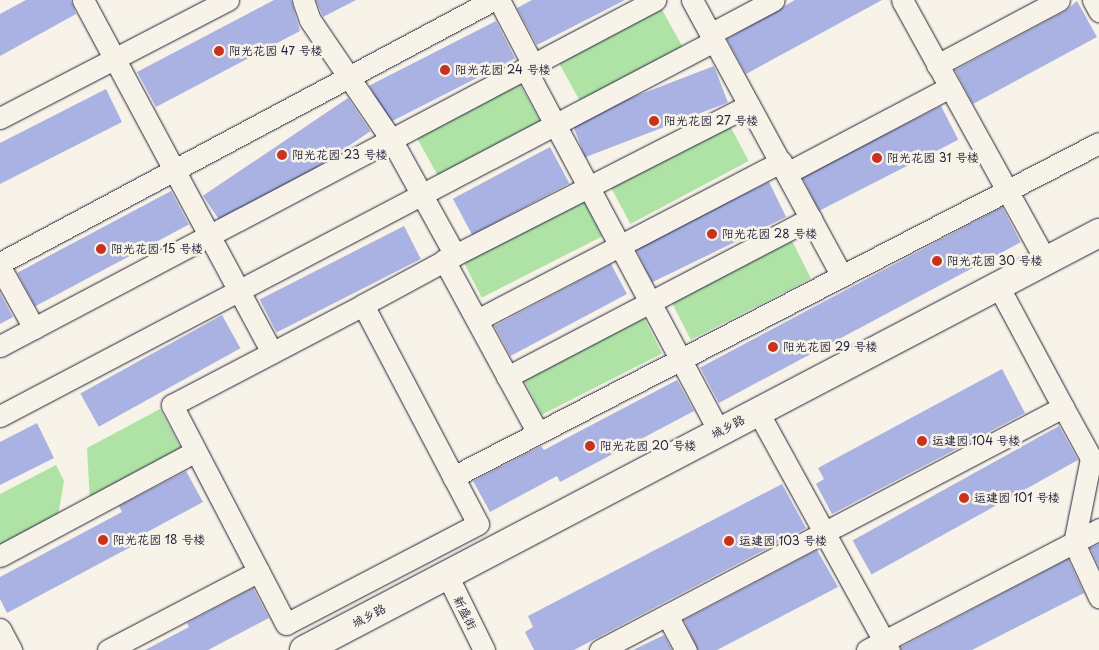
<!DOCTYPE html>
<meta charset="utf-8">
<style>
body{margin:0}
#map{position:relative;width:1099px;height:650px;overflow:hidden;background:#f7f3e8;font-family:"Playpen Sans","LXGW WenKai TC",sans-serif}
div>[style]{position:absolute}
.green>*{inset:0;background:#aee3a5;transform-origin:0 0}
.building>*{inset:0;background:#a9b2e2;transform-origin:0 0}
.roads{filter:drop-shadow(0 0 1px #22223b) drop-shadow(0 0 1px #22223b)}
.minor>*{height:21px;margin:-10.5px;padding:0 10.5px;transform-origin:10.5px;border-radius:10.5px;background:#f7f3e8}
.secondary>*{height:28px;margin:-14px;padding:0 14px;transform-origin:14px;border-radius:14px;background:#f7f3e8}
.dots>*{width:14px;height:14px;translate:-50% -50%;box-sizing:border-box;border:2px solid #f7f3e8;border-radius:50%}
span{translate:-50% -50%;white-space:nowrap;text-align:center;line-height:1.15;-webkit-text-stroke:5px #f7f3e8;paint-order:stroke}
.poi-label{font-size:12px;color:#22223b}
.left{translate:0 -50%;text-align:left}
.street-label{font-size:12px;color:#22223b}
</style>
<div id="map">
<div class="green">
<div style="left:660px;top:6px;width:48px;height:116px;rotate:61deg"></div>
<div style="left:518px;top:81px;width:48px;height:116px;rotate:61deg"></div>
<div style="left:729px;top:124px;width:42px;height:134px;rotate:62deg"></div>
<div style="left:583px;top:199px;width:42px;height:135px;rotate:63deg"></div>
<div style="left:792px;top:241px;width:42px;height:135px;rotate:63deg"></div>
<div style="left:643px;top:316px;width:42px;height:135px;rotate:63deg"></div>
<div style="clip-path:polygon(160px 409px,183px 452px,90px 502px,87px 448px)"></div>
<div style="clip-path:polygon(56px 465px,64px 481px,58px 516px,0 546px,0 494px)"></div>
</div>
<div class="building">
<div style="clip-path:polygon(26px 0,71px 0,76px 14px,0 56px,0 14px)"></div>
<div style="clip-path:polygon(274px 0,291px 0,300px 31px,156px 107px,137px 72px)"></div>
<div style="clip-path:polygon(316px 0,356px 0,323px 17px)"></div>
<div style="clip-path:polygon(532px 0,625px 0,537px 45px,517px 8px)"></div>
<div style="clip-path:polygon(795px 0,882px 0,746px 74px,727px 39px)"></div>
<div style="clip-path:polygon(1077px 1px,1097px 37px,973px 104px,955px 70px,1065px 11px)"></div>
<div style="left:496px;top:21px;width:42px;height:142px;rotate:63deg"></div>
<div style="left:714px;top:66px;width:39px;height:153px;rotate:69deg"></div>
<div style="clip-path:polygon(106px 89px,122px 122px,0 184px,0 143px)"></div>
<div style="left:348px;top:98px;width:40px;height:175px;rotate:56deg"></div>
<div style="left:941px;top:106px;width:38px;height:156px;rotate:63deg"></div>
<div style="left:550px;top:147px;width:41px;height:110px;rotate:62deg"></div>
<div style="left:769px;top:182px;width:39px;height:149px;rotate:64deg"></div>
<div style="left:171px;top:191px;width:38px;height:174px;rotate:62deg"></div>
<div style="left:1002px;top:207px;width:40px;height:342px;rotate:62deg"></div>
<div style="left:404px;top:226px;width:37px;height:162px;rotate:63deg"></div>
<div style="left:611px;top:264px;width:34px;height:132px;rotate:62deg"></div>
<div style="clip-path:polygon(0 293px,13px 317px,0 324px)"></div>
<div style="left:222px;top:315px;width:38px;height:162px;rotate:61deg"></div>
<div style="clip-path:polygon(1002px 369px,1025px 413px,832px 514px,816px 484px,824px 479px,818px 468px)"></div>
<div style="clip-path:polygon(677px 380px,694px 411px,560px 482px,557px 476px,490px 512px,473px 481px,541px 446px,544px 450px)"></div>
<div style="clip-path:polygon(37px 423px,54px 458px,0 485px,0 442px)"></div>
<div style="left:1059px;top:426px;width:39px;height:236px;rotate:61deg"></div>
<div style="clip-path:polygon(186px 471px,203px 502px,136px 538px,138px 543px,7px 613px,0 599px,0 577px,122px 512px,119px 506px)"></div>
<div style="clip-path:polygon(782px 484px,806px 528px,574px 650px,534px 650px,525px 632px,533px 627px,528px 616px)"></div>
<div style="clip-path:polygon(1099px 544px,1099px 567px,1090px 548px)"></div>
<div style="clip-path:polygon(817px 550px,838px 587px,717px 650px,698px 650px,684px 620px)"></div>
<div style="clip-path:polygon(1068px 559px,1084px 593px,972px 650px,901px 650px,901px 647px)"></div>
<div style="clip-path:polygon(253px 588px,269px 618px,208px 650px,145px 650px,189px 627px,187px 623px)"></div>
<div style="clip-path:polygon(664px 635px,672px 650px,633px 650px)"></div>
</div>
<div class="roads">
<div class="minor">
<div style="left:83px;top:0;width:400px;rotate:61.8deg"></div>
<div style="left:303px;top:0;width:21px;rotate:71deg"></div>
<div style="left:310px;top:20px;width:144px;rotate:55.8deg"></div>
<div style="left:391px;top:139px;width:132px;rotate:61.1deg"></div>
<div style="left:455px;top:255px;width:105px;rotate:151.5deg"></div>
<div style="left:499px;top:0;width:73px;rotate:62.4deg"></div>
<div style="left:692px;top:0;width:314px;rotate:61.5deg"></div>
<div style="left:902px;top:0;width:298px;rotate:61.1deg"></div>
<div style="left:1093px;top:0;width:13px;rotate:61deg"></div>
<div style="left:710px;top:34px;width:72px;rotate:-28deg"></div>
<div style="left:937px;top:65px;width:138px;rotate:-28deg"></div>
<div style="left:525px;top:68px;width:412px;rotate:61.9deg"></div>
<div style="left:0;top:118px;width:257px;rotate:-27.4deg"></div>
<div style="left:787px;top:173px;width:184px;rotate:-27.8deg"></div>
<div style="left:455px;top:255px;width:330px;rotate:-27deg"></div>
<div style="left:444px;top:260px;width:197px;rotate:61.5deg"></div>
<div style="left:0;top:263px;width:559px;rotate:-28.08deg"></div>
<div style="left:0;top:267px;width:70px;rotate:60.9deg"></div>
<div style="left:363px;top:305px;width:247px;rotate:62.3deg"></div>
<div style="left:478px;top:524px;width:216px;rotate:152.5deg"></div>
<div style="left:286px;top:624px;width:247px;rotate:-117.5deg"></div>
<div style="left:172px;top:405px;width:216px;rotate:-27.6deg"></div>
<div style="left:477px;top:320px;width:343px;rotate:-27.5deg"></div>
<div style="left:0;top:346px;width:741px;rotate:-27.84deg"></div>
<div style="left:507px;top:377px;width:343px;rotate:-27.6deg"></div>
<div style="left:1063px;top:407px;width:58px;rotate:61.2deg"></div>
<div style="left:1091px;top:458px;width:87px;rotate:101.3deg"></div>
<div style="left:1074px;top:543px;width:60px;rotate:65.2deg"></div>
<div style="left:758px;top:412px;width:272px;rotate:61.2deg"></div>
<div style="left:0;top:416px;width:806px;rotate:-27.71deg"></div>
<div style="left:453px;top:477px;width:727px;rotate:-27.34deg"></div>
<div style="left:0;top:556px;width:222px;rotate:-28.2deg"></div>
<div style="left:447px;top:575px;width:84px;rotate:63.7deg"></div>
<div style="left:667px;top:615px;width:40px;rotate:62deg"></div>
<div style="left:0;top:629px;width:24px;rotate:62deg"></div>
<div style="left:108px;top:650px;width:170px;rotate:-27.6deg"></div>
<div style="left:600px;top:650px;width:523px;rotate:-27.69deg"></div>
<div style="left:1063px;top:407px;width:137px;rotate:-118.2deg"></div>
<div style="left:867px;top:650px;width:262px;rotate:-27.5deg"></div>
</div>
<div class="secondary">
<div style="left:304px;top:650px;width:898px;rotate:-27.68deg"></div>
</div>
</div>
<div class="dots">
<div style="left:219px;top:51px;background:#c8321e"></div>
<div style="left:445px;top:70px;background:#c8321e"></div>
<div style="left:654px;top:121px;background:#c8321e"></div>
<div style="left:282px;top:155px;background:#c8321e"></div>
<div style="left:877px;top:158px;background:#c8321e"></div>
<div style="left:712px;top:234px;background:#c8321e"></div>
<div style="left:101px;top:249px;background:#c8321e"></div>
<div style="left:937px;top:261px;background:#c8321e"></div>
<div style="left:773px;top:347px;background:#c8321e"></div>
<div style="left:922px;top:441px;background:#c8321e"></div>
<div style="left:590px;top:446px;background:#c8321e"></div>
<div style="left:964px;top:498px;background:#c8321e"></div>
<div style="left:103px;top:540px;background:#c8321e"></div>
<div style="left:729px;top:541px;background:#c8321e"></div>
</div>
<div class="poi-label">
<span class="left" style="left:229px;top:51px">阳光花园 47 号楼</span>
<span class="left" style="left:455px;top:70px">阳光花园 24 号楼</span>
<span class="left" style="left:664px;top:121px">阳光花园 27 号楼</span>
<span class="left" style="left:292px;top:155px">阳光花园 23 号楼</span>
<span class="left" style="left:887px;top:158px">阳光花园 31 号楼</span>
<span class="left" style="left:722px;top:234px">阳光花园 28 号楼</span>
<span class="left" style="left:111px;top:249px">阳光花园 15 号楼</span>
<span class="left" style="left:947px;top:261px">阳光花园 30 号楼</span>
<span class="left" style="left:783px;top:347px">阳光花园 29 号楼</span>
<span class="left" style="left:932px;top:441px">运建园 104 号楼</span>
<span class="left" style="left:600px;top:446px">阳光花园 20 号楼</span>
<span class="left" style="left:974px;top:498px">运建园 101 号楼</span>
<span class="left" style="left:113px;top:540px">阳光花园 18 号楼</span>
<span class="left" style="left:739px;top:541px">运建园 103 号楼</span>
</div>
<div class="street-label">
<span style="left:728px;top:427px;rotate:-28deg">城乡路</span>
<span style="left:465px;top:613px;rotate:63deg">新盛街</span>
<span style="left:369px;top:616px;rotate:-28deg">城乡路</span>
</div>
</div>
